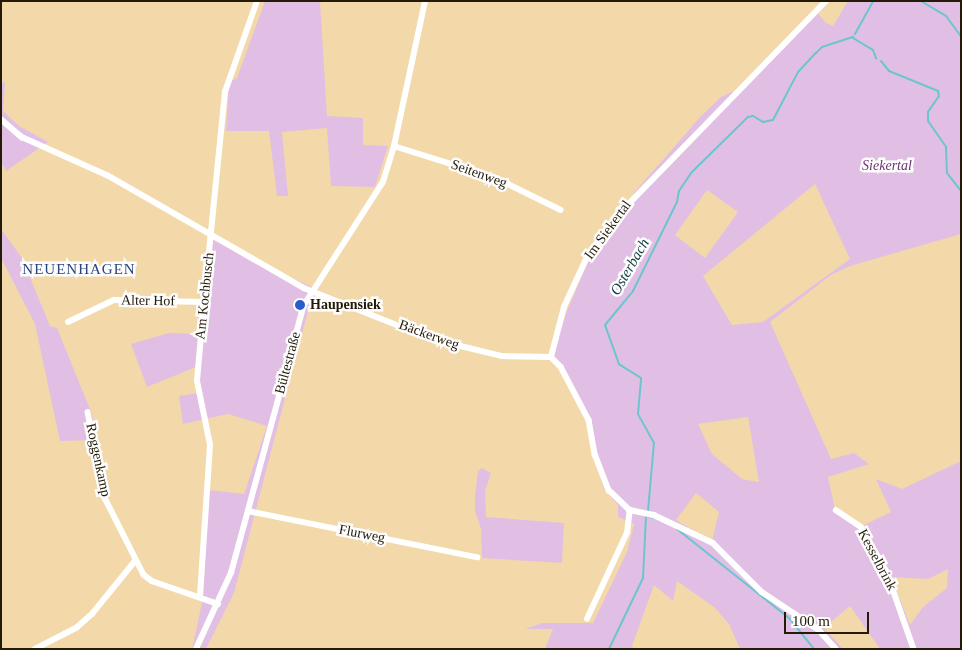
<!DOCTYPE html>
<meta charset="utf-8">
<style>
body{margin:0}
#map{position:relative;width:962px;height:650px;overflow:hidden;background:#f3d9a9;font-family:Georgia,serif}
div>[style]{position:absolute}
.green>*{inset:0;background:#e1bfe4}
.stream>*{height:2px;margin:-1px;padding:0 1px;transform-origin:1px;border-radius:1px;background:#6cc5cd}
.minor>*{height:5.5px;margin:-2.75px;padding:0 2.75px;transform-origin:2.75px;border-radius:2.75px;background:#fff}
.dots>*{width:14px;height:14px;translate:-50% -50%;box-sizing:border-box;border:2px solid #fdfdfd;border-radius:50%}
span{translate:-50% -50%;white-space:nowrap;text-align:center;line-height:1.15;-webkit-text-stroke:5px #fdfdfd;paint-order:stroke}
.park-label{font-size:14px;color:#6a3471;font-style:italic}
.street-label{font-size:14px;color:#241a08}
.poi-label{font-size:14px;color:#241a08;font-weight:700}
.left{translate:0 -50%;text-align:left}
.water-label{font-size:15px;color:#164044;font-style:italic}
.neighbourhood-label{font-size:15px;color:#2a457d;letter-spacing:1px}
.frame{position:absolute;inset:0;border:2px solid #241a08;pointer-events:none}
.scale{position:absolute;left:784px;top:612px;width:85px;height:22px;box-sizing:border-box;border:2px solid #241a08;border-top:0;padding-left:6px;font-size:15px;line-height:18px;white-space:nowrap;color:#241a08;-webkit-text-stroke:4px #fdfdfd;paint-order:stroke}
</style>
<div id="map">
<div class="green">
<div style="clip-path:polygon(265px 1px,320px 1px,327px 116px,363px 118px,363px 145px,388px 146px,375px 187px,331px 186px,327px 128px,282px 132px,288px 196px,277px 196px,269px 131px,226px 131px,229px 82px,237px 78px)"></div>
<div style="clip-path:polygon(evenodd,848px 1px,961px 1px,961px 234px,850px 266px,831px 275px,770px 322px,831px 459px,854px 453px,869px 464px,828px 477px,835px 509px,862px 526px,891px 512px,876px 479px,902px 489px,961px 461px,961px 649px,880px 649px,850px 606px,824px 628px,843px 649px,740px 649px,729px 624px,714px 607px,677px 581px,673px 601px,654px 585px,632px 646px,635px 649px,545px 649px,553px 629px,525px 629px,542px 623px,593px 623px,627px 552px,634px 524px,618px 517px,618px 505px,604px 489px,594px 457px,588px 419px,556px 363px,550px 361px,567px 311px,587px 264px,603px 236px,639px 195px,633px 194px,702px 115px,721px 97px,736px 90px,816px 11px,825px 22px,833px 26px,848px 1px,815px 184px,850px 259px,763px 322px,732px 325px,703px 276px,815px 184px,848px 1px,707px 190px,738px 212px,705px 258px,675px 235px,707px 190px,848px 1px,748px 417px,759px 482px,758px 482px,742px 479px,712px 454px,698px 424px,748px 417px,848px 1px,696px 493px,719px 512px,712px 541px,676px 520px,696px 493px,848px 1px,948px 569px,947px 588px,923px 607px,910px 625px,891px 577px,928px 579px,948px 569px)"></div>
<div style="clip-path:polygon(1px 82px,5px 83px,3px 111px,19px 126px,48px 142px,6px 171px,1px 162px)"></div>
<div style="clip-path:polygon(1px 229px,22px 258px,50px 326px,57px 328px,92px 414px,97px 440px,60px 441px,35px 324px,1px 258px)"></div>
<div style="clip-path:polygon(211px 239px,318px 290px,308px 311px,234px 593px,206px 649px,192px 649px,203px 598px,209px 490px,244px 494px,267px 426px,228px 414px,183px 424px,179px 396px,198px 393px,196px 367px,147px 387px,131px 344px,169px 333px,201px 334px)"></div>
<div style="clip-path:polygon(482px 468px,491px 473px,485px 491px,486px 517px,564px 523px,562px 563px,482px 558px,481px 529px,475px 511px,475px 496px,478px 471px)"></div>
</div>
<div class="stream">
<div style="left:921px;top:1px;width:29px;rotate:31deg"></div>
<div style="left:946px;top:16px;width:26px;rotate:54deg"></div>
<div style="left:855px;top:34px;width:38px;rotate:-61deg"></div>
<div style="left:853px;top:38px;width:23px;rotate:31deg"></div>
<div style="left:873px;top:50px;width:9px;rotate:69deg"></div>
<div style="left:881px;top:61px;width:13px;rotate:51deg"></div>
<div style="left:889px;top:71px;width:53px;rotate:22.2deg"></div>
<div style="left:938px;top:91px;width:5px;rotate:79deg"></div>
<div style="left:939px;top:96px;width:19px;rotate:125deg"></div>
<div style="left:928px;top:112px;width:9px;rotate:90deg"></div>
<div style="left:928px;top:121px;width:32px;rotate:55deg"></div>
<div style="left:946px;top:147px;width:26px;rotate:88deg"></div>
<div style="left:947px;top:173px;width:23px;rotate:52deg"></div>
<div style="left:648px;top:511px;width:68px;rotate:-85deg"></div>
<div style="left:654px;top:443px;width:33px;rotate:-119deg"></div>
<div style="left:638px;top:414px;width:36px;rotate:-85deg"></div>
<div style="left:641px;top:378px;width:26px;rotate:-148deg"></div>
<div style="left:619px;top:364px;width:41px;rotate:-109.7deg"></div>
<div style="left:605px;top:325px;width:44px;rotate:-50.5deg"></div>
<div style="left:633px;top:291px;width:99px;rotate:-63.7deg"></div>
<div style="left:677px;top:202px;width:11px;rotate:-80deg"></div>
<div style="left:679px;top:191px;width:23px;rotate:-56deg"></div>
<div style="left:692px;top:172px;width:78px;rotate:-44.5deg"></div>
<div style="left:748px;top:117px;width:5px;rotate:-11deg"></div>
<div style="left:753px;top:116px;width:12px;rotate:31deg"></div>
<div style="left:763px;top:122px;width:10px;rotate:-11deg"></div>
<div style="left:773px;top:120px;width:54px;rotate:-62.5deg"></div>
<div style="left:798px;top:72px;width:26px;rotate:-47deg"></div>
<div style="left:816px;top:53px;width:8px;rotate:-45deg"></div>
<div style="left:822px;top:47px;width:33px;rotate:-18deg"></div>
<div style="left:647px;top:516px;width:8px;rotate:14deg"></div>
<div style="left:677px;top:529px;width:143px;rotate:38.5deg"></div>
<div style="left:789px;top:618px;width:40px;rotate:51deg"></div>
<div style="left:609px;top:649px;width:79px;rotate:-64.4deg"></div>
<div style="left:643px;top:578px;width:61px;rotate:-87.2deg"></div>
</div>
<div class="minor">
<div style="left:1px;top:119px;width:28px;rotate:41deg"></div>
<div style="left:22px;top:137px;width:93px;rotate:24.1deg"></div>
<div style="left:107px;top:175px;width:227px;rotate:29.8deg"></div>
<div style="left:304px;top:288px;width:138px;rotate:21.7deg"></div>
<div style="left:432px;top:339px;width:72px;rotate:13.7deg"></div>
<div style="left:502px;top:356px;width:49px;rotate:1.2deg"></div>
<div style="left:394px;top:146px;width:107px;rotate:17.4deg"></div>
<div style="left:496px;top:178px;width:72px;rotate:26.2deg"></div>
<div style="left:68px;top:322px;width:51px;rotate:-25.6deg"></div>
<div style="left:114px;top:300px;width:90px;rotate:1.3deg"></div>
<div style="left:551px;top:357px;width:52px;rotate:-75.4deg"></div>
<div style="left:564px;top:307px;width:57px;rotate:-65.2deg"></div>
<div style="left:588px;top:255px;width:49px;rotate:-53.4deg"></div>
<div style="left:617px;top:216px;width:300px;rotate:-45.8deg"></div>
<div style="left:551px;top:357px;width:14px;rotate:45deg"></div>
<div style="left:561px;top:367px;width:60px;rotate:62.2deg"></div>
<div style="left:589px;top:420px;width:35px;rotate:80deg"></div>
<div style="left:595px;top:454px;width:39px;rotate:69deg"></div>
<div style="left:609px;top:490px;width:29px;rotate:44deg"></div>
<div style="left:630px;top:510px;width:25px;rotate:12deg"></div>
<div style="left:654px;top:515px;width:65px;rotate:25.4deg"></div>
<div style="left:713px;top:543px;width:69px;rotate:45deg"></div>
<div style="left:762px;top:592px;width:69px;rotate:33.7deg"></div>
<div style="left:819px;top:630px;width:25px;rotate:48deg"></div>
<div style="left:88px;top:412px;width:88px;rotate:78.8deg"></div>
<div style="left:105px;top:498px;width:86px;rotate:63.1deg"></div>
<div style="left:144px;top:575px;width:10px;rotate:37deg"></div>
<div style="left:152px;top:581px;width:70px;rotate:19.2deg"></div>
<div style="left:836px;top:510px;width:30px;rotate:34deg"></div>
<div style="left:861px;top:527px;width:52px;rotate:60deg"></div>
<div style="left:887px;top:572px;width:82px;rotate:70.7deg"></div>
<div style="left:248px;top:511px;width:234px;rotate:11.4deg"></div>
<div style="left:200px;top:596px;width:151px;rotate:-86.2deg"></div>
<div style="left:210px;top:445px;width:65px;rotate:-101.5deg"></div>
<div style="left:197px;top:381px;width:79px;rotate:-84.9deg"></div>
<div style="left:204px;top:302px;width:211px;rotate:-84.3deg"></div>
<div style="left:225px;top:92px;width:96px;rotate:-70.6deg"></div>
<div style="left:587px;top:619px;width:95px;rotate:-65.1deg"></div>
<div style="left:627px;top:533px;width:23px;rotate:-83deg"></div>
<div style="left:35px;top:649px;width:46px;rotate:-27.1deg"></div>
<div style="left:76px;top:628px;width:21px;rotate:-41deg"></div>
<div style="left:92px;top:614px;width:68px;rotate:-50.9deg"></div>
<div style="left:196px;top:649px;width:84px;rotate:-65.3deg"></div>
<div style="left:231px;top:573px;width:278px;rotate:-74.8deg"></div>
<div style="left:304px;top:305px;width:146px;rotate:-57.3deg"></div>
<div style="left:383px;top:182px;width:38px;rotate:-73deg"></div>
<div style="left:394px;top:146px;width:148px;rotate:-77.9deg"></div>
</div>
<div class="dots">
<div style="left:300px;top:305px;background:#2a5dcb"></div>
</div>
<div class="park-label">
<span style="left:887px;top:166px">Siekertal</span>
</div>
<div class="street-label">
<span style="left:479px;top:174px;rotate:20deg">Seitenweg</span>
<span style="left:608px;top:230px;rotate:-54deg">Im Siekertal</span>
<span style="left:205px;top:296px;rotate:-84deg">Am Kochbusch</span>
<span style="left:148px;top:301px;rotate:1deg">Alter Hof</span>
<span style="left:429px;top:335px;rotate:20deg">Bäckerweg</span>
<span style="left:288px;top:363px;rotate:-75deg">Bültestraße</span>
<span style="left:98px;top:460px;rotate:78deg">Roggenkamp</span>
<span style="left:362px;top:534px;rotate:11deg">Flurweg</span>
<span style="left:877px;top:560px;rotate:62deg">Kesselbrink</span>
</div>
<div class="poi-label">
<span class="left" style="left:310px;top:305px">Haupensiek</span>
</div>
<div class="water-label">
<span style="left:630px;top:267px;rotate:-60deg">Osterbach</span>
</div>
<div class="neighbourhood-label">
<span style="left:79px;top:270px">NEUENHAGEN</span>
</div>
<div class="frame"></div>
<div class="scale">100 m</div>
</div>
